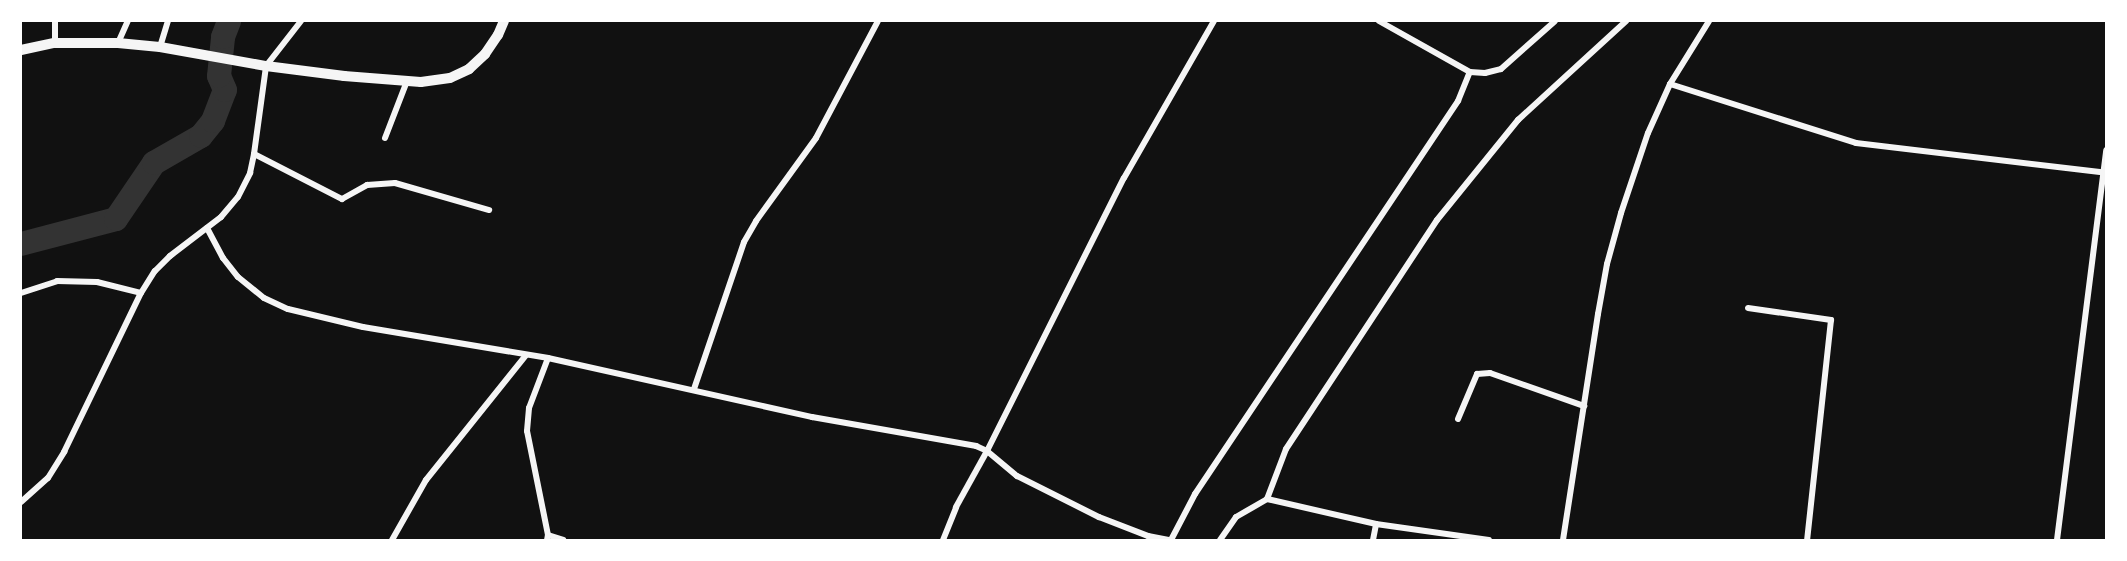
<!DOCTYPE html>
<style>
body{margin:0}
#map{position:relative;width:2127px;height:561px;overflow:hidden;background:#111;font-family:"Fira Sans Condensed",sans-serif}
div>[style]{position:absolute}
.river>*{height:24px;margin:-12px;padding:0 12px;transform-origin:12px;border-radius:12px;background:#333}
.minor>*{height:6px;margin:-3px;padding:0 3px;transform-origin:3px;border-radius:3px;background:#f5f5f5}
.secondary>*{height:10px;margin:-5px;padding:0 5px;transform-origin:5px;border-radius:5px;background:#f5f5f5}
span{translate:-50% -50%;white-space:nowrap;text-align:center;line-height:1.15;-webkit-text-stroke:6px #fff;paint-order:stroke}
.frame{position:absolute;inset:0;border:22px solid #fff;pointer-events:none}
</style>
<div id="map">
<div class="river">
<div style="left:21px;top:244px;width:98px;rotate:-14.7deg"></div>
<div style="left:116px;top:219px;width:68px;rotate:-55.8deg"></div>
<div style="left:154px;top:163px;width:54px;rotate:-29.9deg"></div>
<div style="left:201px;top:136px;width:19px;rotate:-51deg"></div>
<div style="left:213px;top:121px;width:33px;rotate:-69deg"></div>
<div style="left:225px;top:90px;width:15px;rotate:-113deg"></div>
<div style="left:219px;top:76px;width:39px;rotate:-84deg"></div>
<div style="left:223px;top:37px;width:17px;rotate:-69deg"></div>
</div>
<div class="minor">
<div style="left:1379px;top:21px;width:104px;rotate:29.3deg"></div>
<div style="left:55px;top:43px;width:22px;rotate:-90deg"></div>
<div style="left:118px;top:43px;width:24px;rotate:-66deg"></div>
<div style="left:160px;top:47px;width:27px;rotate:-73deg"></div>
<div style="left:1670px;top:84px;width:195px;rotate:17.6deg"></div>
<div style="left:1856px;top:143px;width:252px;rotate:6.8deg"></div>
<div style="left:385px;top:138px;width:61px;rotate:-68.9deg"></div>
<div style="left:254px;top:154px;width:99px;rotate:27.1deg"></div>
<div style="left:342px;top:199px;width:29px;rotate:-29deg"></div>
<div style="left:367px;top:185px;width:28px;rotate:-4deg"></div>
<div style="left:395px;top:183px;width:98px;rotate:16deg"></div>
<div style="left:207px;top:228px;width:34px;rotate:62deg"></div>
<div style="left:223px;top:258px;width:24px;rotate:52deg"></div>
<div style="left:238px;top:277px;width:33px;rotate:39deg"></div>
<div style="left:264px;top:298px;width:26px;rotate:25deg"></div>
<div style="left:288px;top:309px;width:77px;rotate:13.5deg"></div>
<div style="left:363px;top:327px;width:188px;rotate:9.5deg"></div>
<div style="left:548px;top:358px;width:271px;rotate:12.6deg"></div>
<div style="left:812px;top:417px;width:167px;rotate:10deg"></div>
<div style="left:976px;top:446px;width:12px;rotate:24deg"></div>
<div style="left:987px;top:451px;width:39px;rotate:40deg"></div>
<div style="left:1017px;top:476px;width:92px;rotate:26.6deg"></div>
<div style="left:1099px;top:517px;width:53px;rotate:21.2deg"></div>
<div style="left:1148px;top:536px;width:21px;rotate:11deg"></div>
<div style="left:21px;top:293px;width:38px;rotate:-18deg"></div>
<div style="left:57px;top:281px;width:40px;rotate:1.4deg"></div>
<div style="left:97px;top:282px;width:45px;rotate:14deg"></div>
<div style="left:1748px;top:308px;width:84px;rotate:8.2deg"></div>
<div style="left:1831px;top:320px;width:221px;rotate:96.2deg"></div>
<div style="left:694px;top:389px;width:155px;rotate:-71.2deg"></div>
<div style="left:744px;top:242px;width:24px;rotate:-60deg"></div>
<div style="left:756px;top:221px;width:102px;rotate:-54.1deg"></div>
<div style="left:816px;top:138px;width:132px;rotate:-62.1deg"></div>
<div style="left:1458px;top:419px;width:49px;rotate:-67.1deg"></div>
<div style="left:1477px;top:374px;width:13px;rotate:-4deg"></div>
<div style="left:1490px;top:373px;width:100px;rotate:19.3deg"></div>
<div style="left:1267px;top:499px;width:112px;rotate:12.9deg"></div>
<div style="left:1376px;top:524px;width:114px;rotate:8.1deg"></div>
<div style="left:21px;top:502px;width:36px;rotate:-42deg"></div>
<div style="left:48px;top:478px;width:31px;rotate:-58deg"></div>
<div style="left:64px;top:452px;width:177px;rotate:-64.2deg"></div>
<div style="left:141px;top:293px;width:26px;rotate:-58deg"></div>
<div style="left:155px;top:271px;width:21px;rotate:-45deg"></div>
<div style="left:170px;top:256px;width:64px;rotate:-37.4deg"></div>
<div style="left:221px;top:217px;width:26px;rotate:-50deg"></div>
<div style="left:238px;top:197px;width:27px;rotate:-63deg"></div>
<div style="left:250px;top:173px;width:19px;rotate:-78deg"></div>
<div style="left:254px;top:154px;width:89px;rotate:-82.2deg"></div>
<div style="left:266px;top:66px;width:57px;rotate:-52.1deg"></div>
<div style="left:548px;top:535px;width:16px;rotate:18deg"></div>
<div style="left:392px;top:540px;width:69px;rotate:-60.5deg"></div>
<div style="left:426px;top:480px;width:160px;rotate:-51.3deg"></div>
<div style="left:547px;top:540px;width:5px;rotate:-79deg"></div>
<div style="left:548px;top:535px;width:106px;rotate:-101.4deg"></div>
<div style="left:527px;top:431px;width:23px;rotate:-85deg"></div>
<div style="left:529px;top:408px;width:53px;rotate:-69.2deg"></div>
<div style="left:943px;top:540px;width:35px;rotate:-68deg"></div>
<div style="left:956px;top:507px;width:64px;rotate:-61deg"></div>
<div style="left:987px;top:451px;width:305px;rotate:-63.4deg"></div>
<div style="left:1124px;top:178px;width:181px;rotate:-60.2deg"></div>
<div style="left:1171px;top:540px;width:52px;rotate:-62.4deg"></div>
<div style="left:1195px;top:494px;width:473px;rotate:-56.2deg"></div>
<div style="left:1458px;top:101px;width:31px;rotate:-68deg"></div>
<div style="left:1470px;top:72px;width:15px;rotate:4deg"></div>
<div style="left:1485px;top:73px;width:16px;rotate:-14deg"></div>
<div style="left:1501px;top:69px;width:72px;rotate:-41.6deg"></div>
<div style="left:1220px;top:540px;width:28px;rotate:-55deg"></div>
<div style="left:1236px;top:517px;width:36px;rotate:-30deg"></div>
<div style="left:1267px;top:499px;width:53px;rotate:-69.2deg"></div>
<div style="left:1286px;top:449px;width:274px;rotate:-56.6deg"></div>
<div style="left:1437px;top:220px;width:129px;rotate:-51deg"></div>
<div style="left:1518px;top:120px;width:147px;rotate:-42.5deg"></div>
<div style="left:1373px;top:540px;width:16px;rotate:-79deg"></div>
<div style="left:1563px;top:540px;width:229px;rotate:-81.2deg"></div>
<div style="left:1598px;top:314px;width:51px;rotate:-79.8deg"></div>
<div style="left:1607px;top:264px;width:53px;rotate:-74.6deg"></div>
<div style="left:1621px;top:213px;width:84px;rotate:-71.4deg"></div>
<div style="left:1648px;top:133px;width:54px;rotate:-65.8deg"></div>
<div style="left:1670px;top:84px;width:74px;rotate:-58.2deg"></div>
<div style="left:2057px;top:540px;width:393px;rotate:-82.8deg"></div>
</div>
<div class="secondary">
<div style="left:21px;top:50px;width:35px;rotate:-12deg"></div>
<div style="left:55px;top:43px;width:63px"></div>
<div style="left:118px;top:43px;width:42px;rotate:5.4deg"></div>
<div style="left:160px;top:47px;width:108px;rotate:10.2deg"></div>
<div style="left:266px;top:66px;width:79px;rotate:7.3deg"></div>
<div style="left:344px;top:76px;width:77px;rotate:4.5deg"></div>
<div style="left:421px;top:82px;width:29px;rotate:-8deg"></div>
<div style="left:450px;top:78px;width:21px;rotate:-25deg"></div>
<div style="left:469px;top:69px;width:22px;rotate:-43deg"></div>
<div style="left:485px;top:54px;width:23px;rotate:-56deg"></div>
<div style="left:498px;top:35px;width:15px;rotate:-67deg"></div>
</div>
<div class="frame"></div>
</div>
